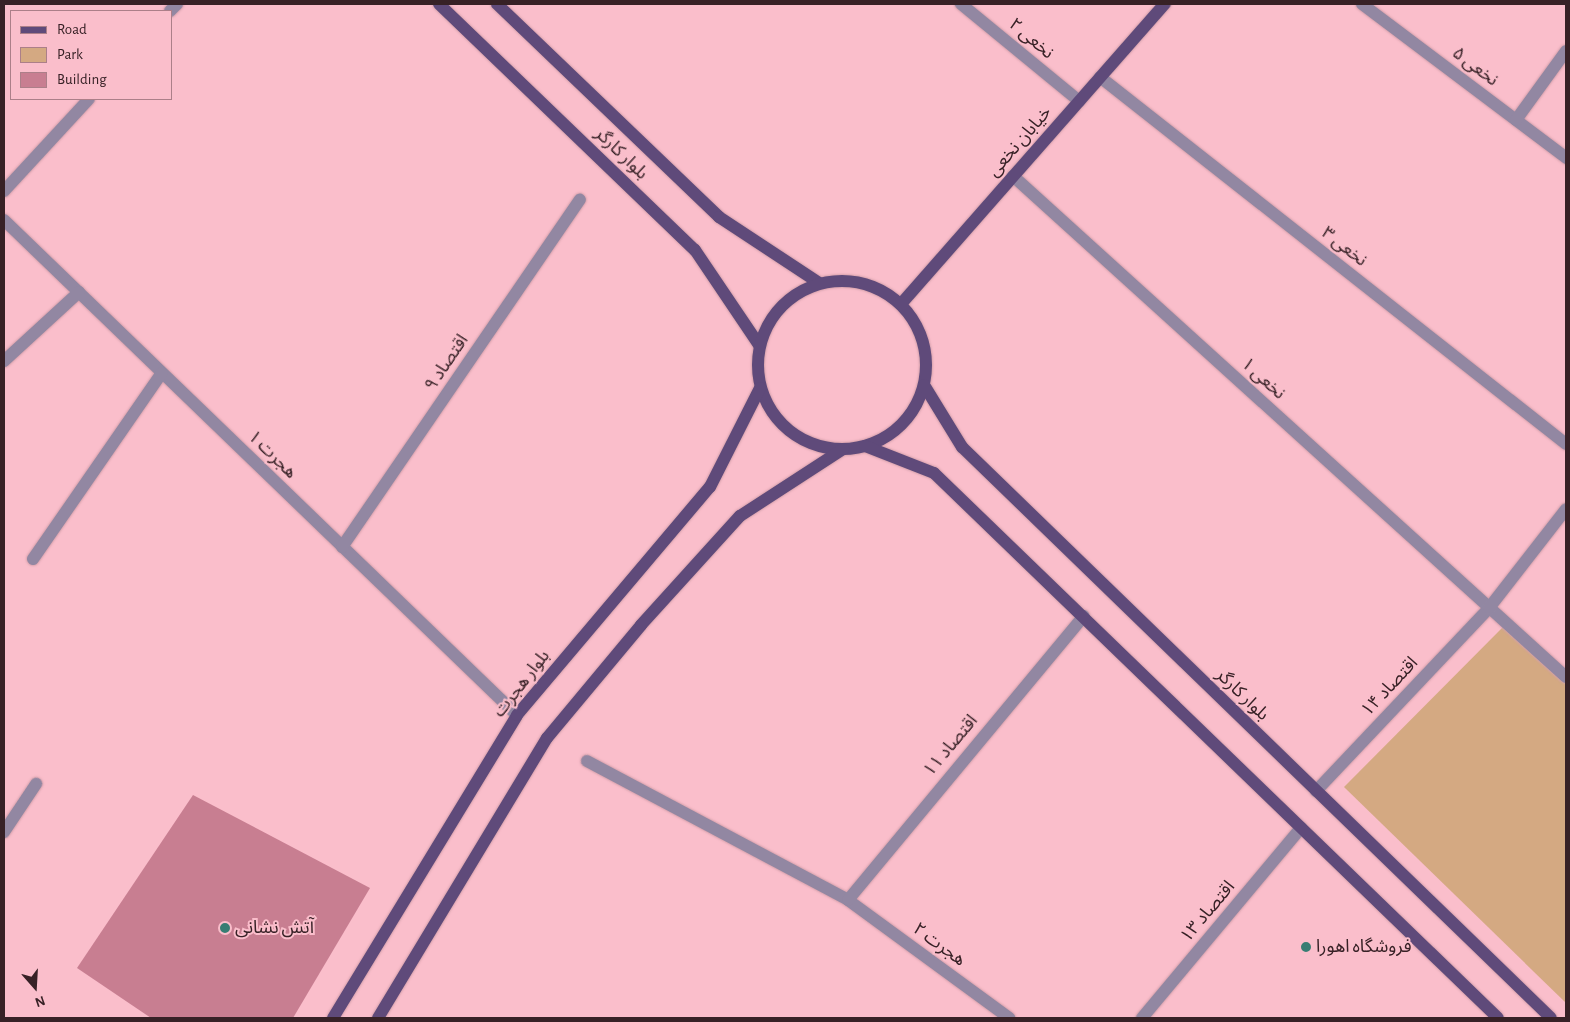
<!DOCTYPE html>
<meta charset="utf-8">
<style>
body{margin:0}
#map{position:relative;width:1570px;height:1022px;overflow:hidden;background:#fabecb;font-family:"Alegreya Sans","Noto Sans Arabic",sans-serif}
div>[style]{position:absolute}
.green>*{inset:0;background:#d4a982}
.building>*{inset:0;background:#c87e91}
.roads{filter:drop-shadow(0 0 1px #d39faa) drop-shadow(0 0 1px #d39faa)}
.minor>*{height:12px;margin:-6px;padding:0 6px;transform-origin:6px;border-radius:6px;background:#9287a2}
.major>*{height:12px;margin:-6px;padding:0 6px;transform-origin:6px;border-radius:6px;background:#5f4a7a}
.major>.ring{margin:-6px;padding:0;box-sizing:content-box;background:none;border:12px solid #5f4a7a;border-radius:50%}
.dots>*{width:14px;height:14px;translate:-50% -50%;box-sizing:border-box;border:2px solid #fabecb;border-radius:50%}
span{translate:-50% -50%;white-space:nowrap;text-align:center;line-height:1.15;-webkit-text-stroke:4px #fabecb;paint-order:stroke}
.street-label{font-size:18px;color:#372126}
.poi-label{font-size:18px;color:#372126}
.left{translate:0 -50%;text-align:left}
.frame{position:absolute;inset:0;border:5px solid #372126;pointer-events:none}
.legend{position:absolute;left:10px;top:10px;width:162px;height:90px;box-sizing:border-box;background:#fabecb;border:1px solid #ac7f89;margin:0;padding:6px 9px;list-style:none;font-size:15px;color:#372126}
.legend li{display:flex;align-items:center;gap:10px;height:25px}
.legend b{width:25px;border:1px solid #ac7f89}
.north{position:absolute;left:10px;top:962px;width:50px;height:50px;-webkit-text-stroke:4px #fabecb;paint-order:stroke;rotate:161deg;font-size:14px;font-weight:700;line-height:20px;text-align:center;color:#372126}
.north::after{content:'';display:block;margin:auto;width:18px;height:22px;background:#372126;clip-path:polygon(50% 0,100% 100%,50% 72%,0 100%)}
</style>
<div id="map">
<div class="green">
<div style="clip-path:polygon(1503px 627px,1566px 682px,1566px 1003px,1344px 787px)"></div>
</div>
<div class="building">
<div style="clip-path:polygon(193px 795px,370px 888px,293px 1018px,151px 1018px,77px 968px)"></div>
</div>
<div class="roads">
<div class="minor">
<div style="left:961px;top:4px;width:153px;rotate:39.4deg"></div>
<div style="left:1362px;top:4px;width:256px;rotate:37deg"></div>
<div style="left:170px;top:11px;width:10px;rotate:-45deg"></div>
<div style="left:1100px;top:77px;width:593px;rotate:38.22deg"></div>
<div style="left:1516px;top:120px;width:85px;rotate:-54.1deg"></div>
<div style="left:1013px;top:176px;width:746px;rotate:42.18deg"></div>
<div style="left:4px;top:191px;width:125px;rotate:-47.3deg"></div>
<div style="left:4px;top:220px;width:713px;rotate:43.98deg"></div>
<div style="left:4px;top:361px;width:102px;rotate:-42.6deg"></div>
<div style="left:342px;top:547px;width:421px;rotate:-55.6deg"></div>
<div style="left:33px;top:559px;width:226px;rotate:-55.3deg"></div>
<div style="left:587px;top:761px;width:296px;rotate:28deg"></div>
<div style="left:848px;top:900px;width:200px;rotate:36.2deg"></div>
<div style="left:1316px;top:791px;width:252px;rotate:-46.6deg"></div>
<div style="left:1489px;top:608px;width:125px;rotate:-52.1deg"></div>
<div style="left:4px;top:832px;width:58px;rotate:-56.3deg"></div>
<div style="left:848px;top:900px;width:369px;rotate:-50.3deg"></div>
<div style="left:1142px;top:1018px;width:248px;rotate:-50.1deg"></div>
</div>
<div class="major">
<div style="left:439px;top:4px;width:355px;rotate:43.9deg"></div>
<div style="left:695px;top:250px;width:115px;rotate:56deg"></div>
<div style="left:497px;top:4px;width:308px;rotate:43.8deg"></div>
<div style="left:719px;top:217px;width:120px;rotate:33.4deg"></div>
<div class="ring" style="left:758px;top:281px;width:156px;height:156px"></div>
<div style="left:901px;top:304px;width:400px;rotate:-48.7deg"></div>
<div style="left:924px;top:385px;width:73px;rotate:58.5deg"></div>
<div style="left:962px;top:447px;width:820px;rotate:44.11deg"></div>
<div style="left:865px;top:446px;width:74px;rotate:21.4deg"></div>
<div style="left:934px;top:473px;width:784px;rotate:44.02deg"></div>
<div style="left:333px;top:1018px;width:354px;rotate:-58.7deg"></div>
<div style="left:517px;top:715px;width:299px;rotate:-49.8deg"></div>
<div style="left:710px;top:487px;width:111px;rotate:-63.2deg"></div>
<div style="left:378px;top:1018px;width:327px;rotate:-58.9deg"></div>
<div style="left:547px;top:738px;width:147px;rotate:-50.2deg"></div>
<div style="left:641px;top:625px;width:147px;rotate:-47.8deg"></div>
<div style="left:740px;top:516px;width:123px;rotate:-33deg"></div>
</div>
</div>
<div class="dots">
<div style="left:225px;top:928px;background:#377d73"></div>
<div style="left:1306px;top:947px;background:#377d73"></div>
</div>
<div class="street-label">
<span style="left:1031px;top:39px;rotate:40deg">۲ نخعی</span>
<span style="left:1475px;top:67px;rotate:37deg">نخعی ۵</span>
<span style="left:1020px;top:142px;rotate:-49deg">خیابان نخعی</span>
<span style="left:621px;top:154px;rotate:44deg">بلوار کارگر</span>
<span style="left:1344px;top:247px;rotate:38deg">نخعی ۳</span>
<span style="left:447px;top:363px;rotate:-56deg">اقتصاد ۹</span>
<span style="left:1263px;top:379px;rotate:42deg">نخعی ۱</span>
<span style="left:272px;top:455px;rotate:44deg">هجرت ۱</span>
<span style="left:522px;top:684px;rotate:-52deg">بلوار هجرت</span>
<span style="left:1390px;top:687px;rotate:-47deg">اقتصاد ۱۴</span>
<span style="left:1242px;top:695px;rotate:44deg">بلوار کارگر</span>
<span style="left:951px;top:746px;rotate:-50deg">اقتصاد ۱۱</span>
<span style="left:1208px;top:912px;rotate:-50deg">اقتصاد ۱۳</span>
<span style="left:939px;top:945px;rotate:36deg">هجرت ۲</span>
</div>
<div class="poi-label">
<span class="left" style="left:235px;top:928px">آتش نشانی</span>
<span class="left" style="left:1316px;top:947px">فروشگاه اهورا</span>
</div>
<div class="frame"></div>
<ul class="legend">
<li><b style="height:6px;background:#5f4a7a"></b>Road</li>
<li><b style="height:14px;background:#d4a982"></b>Park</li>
<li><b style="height:14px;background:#c87e91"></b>Building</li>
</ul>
<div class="north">N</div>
</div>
